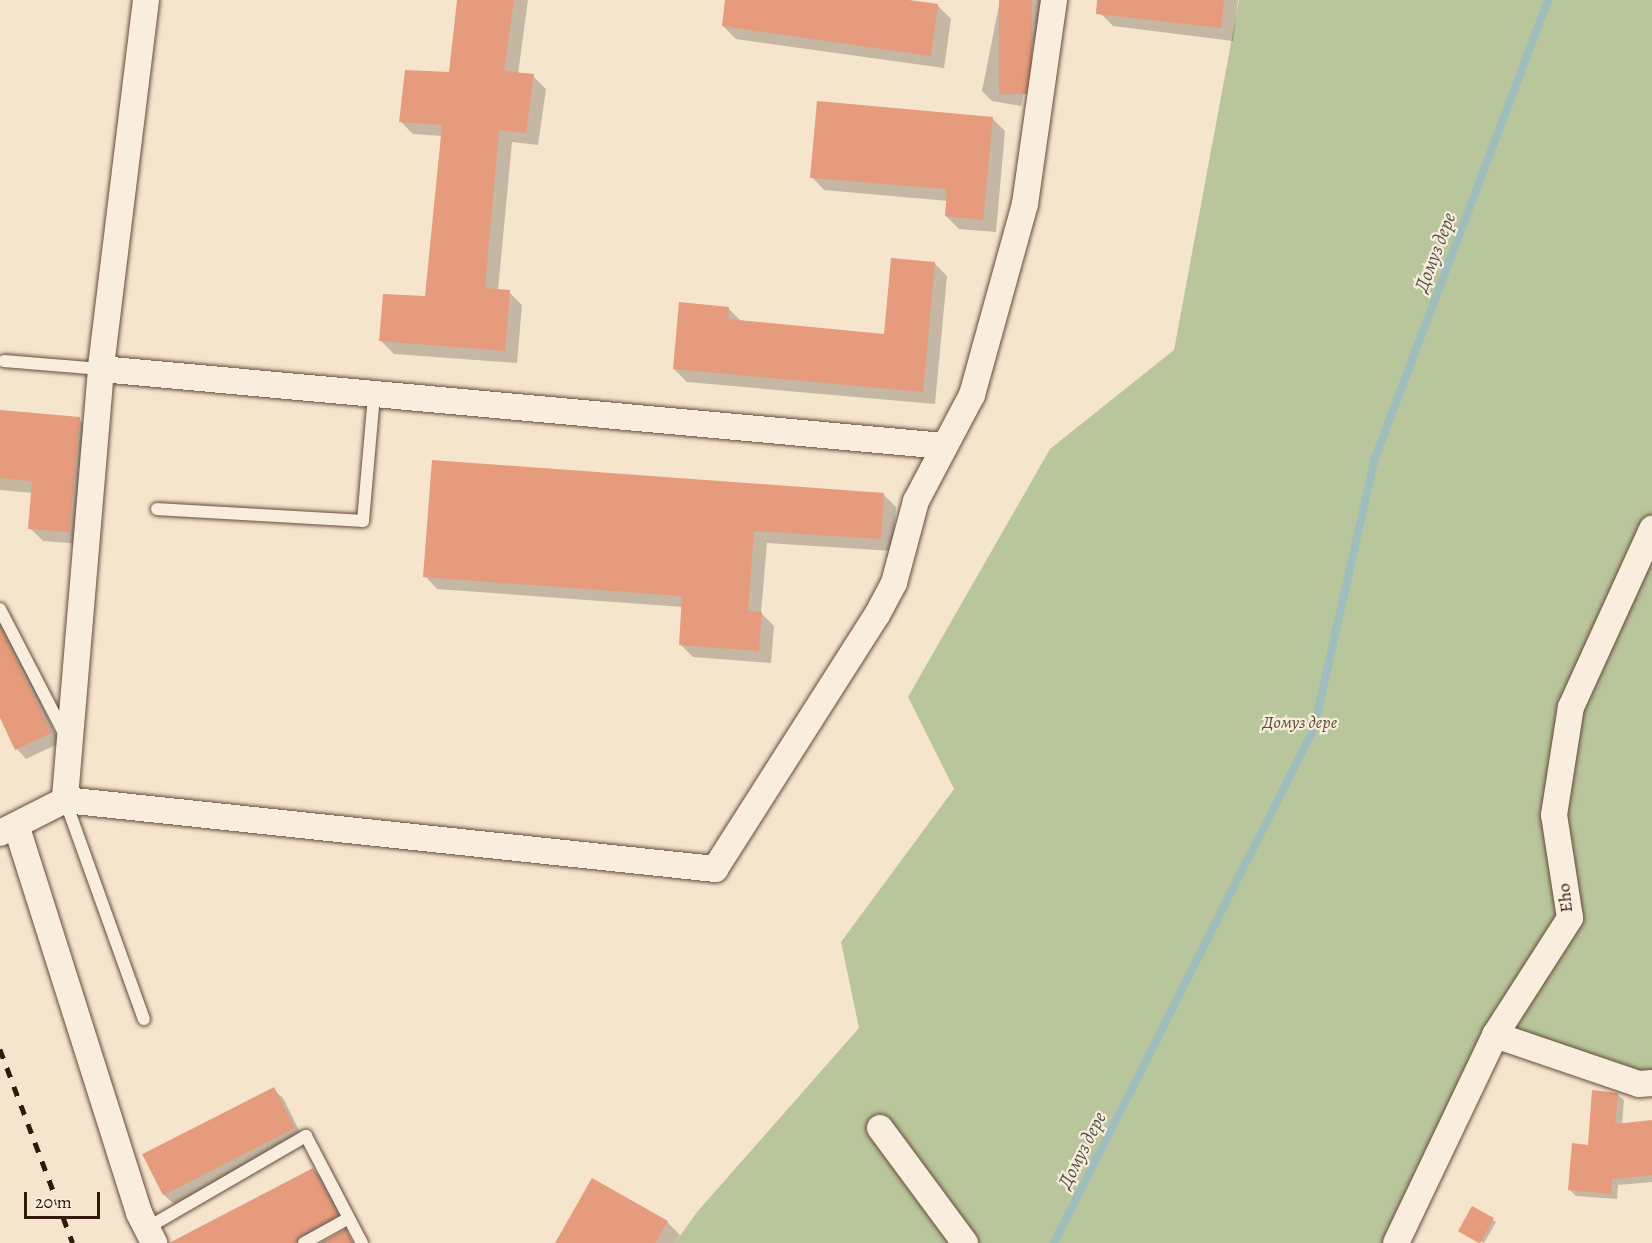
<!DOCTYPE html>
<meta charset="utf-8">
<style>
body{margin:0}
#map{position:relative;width:1652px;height:1243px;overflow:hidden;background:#f6e5cd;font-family:Alegreya,serif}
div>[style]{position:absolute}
.green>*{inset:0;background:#b9c59a}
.shadow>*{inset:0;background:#0003}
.stream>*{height:8px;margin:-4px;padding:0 4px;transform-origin:4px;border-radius:4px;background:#9dbebc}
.building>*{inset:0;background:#e69b7c;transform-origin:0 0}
.roads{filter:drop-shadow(0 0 2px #654b3c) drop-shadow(0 0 2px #654b3c)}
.lane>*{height:12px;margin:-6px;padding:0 6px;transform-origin:6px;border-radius:6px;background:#f9eede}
.street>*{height:26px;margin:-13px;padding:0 13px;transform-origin:13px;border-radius:13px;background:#f9eede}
.rail>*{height:4.5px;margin-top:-2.25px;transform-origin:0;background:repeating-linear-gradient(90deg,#35180c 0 10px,transparent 0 20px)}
span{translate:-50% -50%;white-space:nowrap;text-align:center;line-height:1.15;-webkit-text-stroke:4.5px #f9eede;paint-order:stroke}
.park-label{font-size:18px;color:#5d4c37;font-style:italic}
.street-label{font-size:18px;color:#35180c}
.water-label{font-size:20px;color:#59524a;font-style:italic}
.scale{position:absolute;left:24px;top:1192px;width:76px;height:27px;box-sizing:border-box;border:3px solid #35180c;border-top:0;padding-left:8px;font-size:18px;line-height:21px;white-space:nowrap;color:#35180c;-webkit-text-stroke:4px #f9eede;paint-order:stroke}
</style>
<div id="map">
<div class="green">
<div style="clip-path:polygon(1239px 0,1652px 0,1652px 1083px,1495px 1035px,1396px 1243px,675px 1243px,697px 1212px,859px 1028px,841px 942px,954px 789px,908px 697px,1050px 449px,1174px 350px)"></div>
</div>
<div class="shadow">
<div style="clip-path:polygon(459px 0,528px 0,518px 74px,533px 76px,546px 89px,538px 145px,512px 142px,498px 291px,509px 292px,522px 305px,517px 363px,394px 354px,381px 341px,426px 298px,442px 136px,413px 134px,400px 121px,450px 73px)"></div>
<div style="clip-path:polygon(727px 0,898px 0,938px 6px,951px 19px,944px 68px,736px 39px,723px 26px)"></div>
<div style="clip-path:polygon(1000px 0,1043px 0,1021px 106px,992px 101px,982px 91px)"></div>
<div style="clip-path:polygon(1101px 0,1238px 0,1233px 41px,1113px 26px,1100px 13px)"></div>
<div style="clip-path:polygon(992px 118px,1005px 131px,996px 232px,959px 229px,946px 216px,948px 201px,824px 190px,812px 177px)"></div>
<div style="clip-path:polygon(934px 263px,947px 276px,935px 404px,687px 382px,674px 369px,728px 308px,741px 321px,886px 335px)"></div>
<div style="clip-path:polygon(0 412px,79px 419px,92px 432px,82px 544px,43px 541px,30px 528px,33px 493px,0 490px)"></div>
<div style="clip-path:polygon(883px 494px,896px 507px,893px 551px,767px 543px,761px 613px,774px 626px,771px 663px,693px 657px,680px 644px,683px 607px,437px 589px,425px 576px)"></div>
<div style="clip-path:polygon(0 617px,60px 743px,26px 759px,17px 749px,0 714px)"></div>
<div style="clip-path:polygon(273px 1089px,283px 1098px,303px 1138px,174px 1204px,164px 1195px)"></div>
<div style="clip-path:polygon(1617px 1094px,1624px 1100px,1622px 1124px,1652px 1121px,1652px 1182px,1618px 1185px,1617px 1199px,1576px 1196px,1570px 1190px)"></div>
<div style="clip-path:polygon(313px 1169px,323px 1179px,344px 1219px,297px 1243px,184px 1243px,181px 1237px)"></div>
<div style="clip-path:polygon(1472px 1208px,1496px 1222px,1484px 1243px,1463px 1233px)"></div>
<div style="clip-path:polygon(667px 1222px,680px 1235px,675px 1243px,557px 1243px)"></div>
</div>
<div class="stream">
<div style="left:1054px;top:1243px;width:577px;rotate:-63.21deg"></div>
<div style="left:1314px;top:728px;width:277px;rotate:-77.3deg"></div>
<div style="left:1375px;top:458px;width:490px;rotate:-69.3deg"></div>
</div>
<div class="building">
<div style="clip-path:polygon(457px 0,514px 0,504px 71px,534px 74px,526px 133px,499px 130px,485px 288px,510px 290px,505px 351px,379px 341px,383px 294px,425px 296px,442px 125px,399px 122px,405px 70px,449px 72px)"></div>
<div style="clip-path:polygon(725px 0,909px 0,938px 4px,931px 56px,722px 26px)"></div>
<div style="left:999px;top:0;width:33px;height:94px"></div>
<div style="clip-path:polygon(1097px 0,1224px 0,1221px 28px,1096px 14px)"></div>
<div style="clip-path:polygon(817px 101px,993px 117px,983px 220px,945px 216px,947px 189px,810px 178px)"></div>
<div style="clip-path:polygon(891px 258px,935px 262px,923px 392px,673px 369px,679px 302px,729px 307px,728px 319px,884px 334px)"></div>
<div style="clip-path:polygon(0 410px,80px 417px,69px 532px,28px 529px,32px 481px,0 478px)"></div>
<div style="clip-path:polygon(432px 460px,884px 493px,881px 539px,754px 531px,748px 611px,762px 612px,759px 651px,679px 645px,682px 596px,423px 577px)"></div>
<div style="clip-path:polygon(0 627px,51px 733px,15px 750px,0 718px)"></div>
<div style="left:274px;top:1087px;width:46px;height:148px;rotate:63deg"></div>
<div style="clip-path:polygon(1592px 1090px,1618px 1093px,1615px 1124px,1652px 1120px,1652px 1175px,1612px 1179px,1611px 1194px,1568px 1190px,1572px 1143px,1588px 1145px)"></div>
<div style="clip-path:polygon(313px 1168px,338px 1215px,300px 1236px,296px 1243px,169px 1243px)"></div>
<div style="clip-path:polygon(592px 1178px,668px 1221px,655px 1243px,555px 1243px)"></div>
<div style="left:1472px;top:1206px;width:25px;height:29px;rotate:29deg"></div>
<div style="clip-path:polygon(346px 1229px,353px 1243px,321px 1243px)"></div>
</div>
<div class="roads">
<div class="lane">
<div style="left:4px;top:361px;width:97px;rotate:4.7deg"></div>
<div style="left:157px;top:509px;width:206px;rotate:3.3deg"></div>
<div style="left:363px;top:521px;width:126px;rotate:-85deg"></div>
<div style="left:0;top:609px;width:144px;rotate:62.7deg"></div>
<div style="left:65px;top:800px;width:233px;rotate:70.2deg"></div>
<div style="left:147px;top:1228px;width:184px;rotate:-30.1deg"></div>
<div style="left:306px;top:1136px;width:121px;rotate:62.4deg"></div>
<div style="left:304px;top:1243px;width:51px;rotate:-29.1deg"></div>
</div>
<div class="street">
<div style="left:146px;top:0;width:372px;rotate:97deg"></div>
<div style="left:101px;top:369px;width:433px;rotate:94.8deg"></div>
<div style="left:65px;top:800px;width:654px;rotate:6.06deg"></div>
<div style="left:715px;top:869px;width:301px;rotate:-57.5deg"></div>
<div style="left:877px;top:615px;width:36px;rotate:-62deg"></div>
<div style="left:894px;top:583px;width:85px;rotate:-75deg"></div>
<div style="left:916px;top:501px;width:120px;rotate:-62.2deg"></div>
<div style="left:972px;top:395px;width:198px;rotate:-74.5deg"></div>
<div style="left:1025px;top:204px;width:206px;rotate:-81.9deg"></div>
<div style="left:101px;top:369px;width:847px;rotate:5.22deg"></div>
<div style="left:17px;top:828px;width:404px;rotate:72.4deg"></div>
<div style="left:139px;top:1213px;width:34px;rotate:63deg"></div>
<div style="left:0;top:833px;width:73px;rotate:-26.9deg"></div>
<div style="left:1495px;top:1035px;width:152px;rotate:18.8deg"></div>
<div style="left:1639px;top:1084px;width:13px;rotate:-4deg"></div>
<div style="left:880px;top:1128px;width:143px;rotate:53.5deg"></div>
<div style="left:1396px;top:1243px;width:230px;rotate:-64.5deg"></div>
<div style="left:1495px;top:1035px;width:139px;rotate:-57.3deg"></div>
<div style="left:1570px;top:918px;width:104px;rotate:-98.8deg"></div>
<div style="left:1554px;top:815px;width:109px;rotate:-81.1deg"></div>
<div style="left:1571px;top:707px;width:196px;rotate:-65.5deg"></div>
</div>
</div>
<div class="rail">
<div style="left:0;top:1049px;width:207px;rotate:69.4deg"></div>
</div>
<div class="park-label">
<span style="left:1300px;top:722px">Домуз дере</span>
</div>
<div class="street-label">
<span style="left:1565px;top:898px;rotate:-96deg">Eho</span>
</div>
<div class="water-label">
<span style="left:1435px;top:252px;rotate:-69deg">Домуз дере</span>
<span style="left:1082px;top:1150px;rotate:-63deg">Домуз дере</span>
</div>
<div class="scale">20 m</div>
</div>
